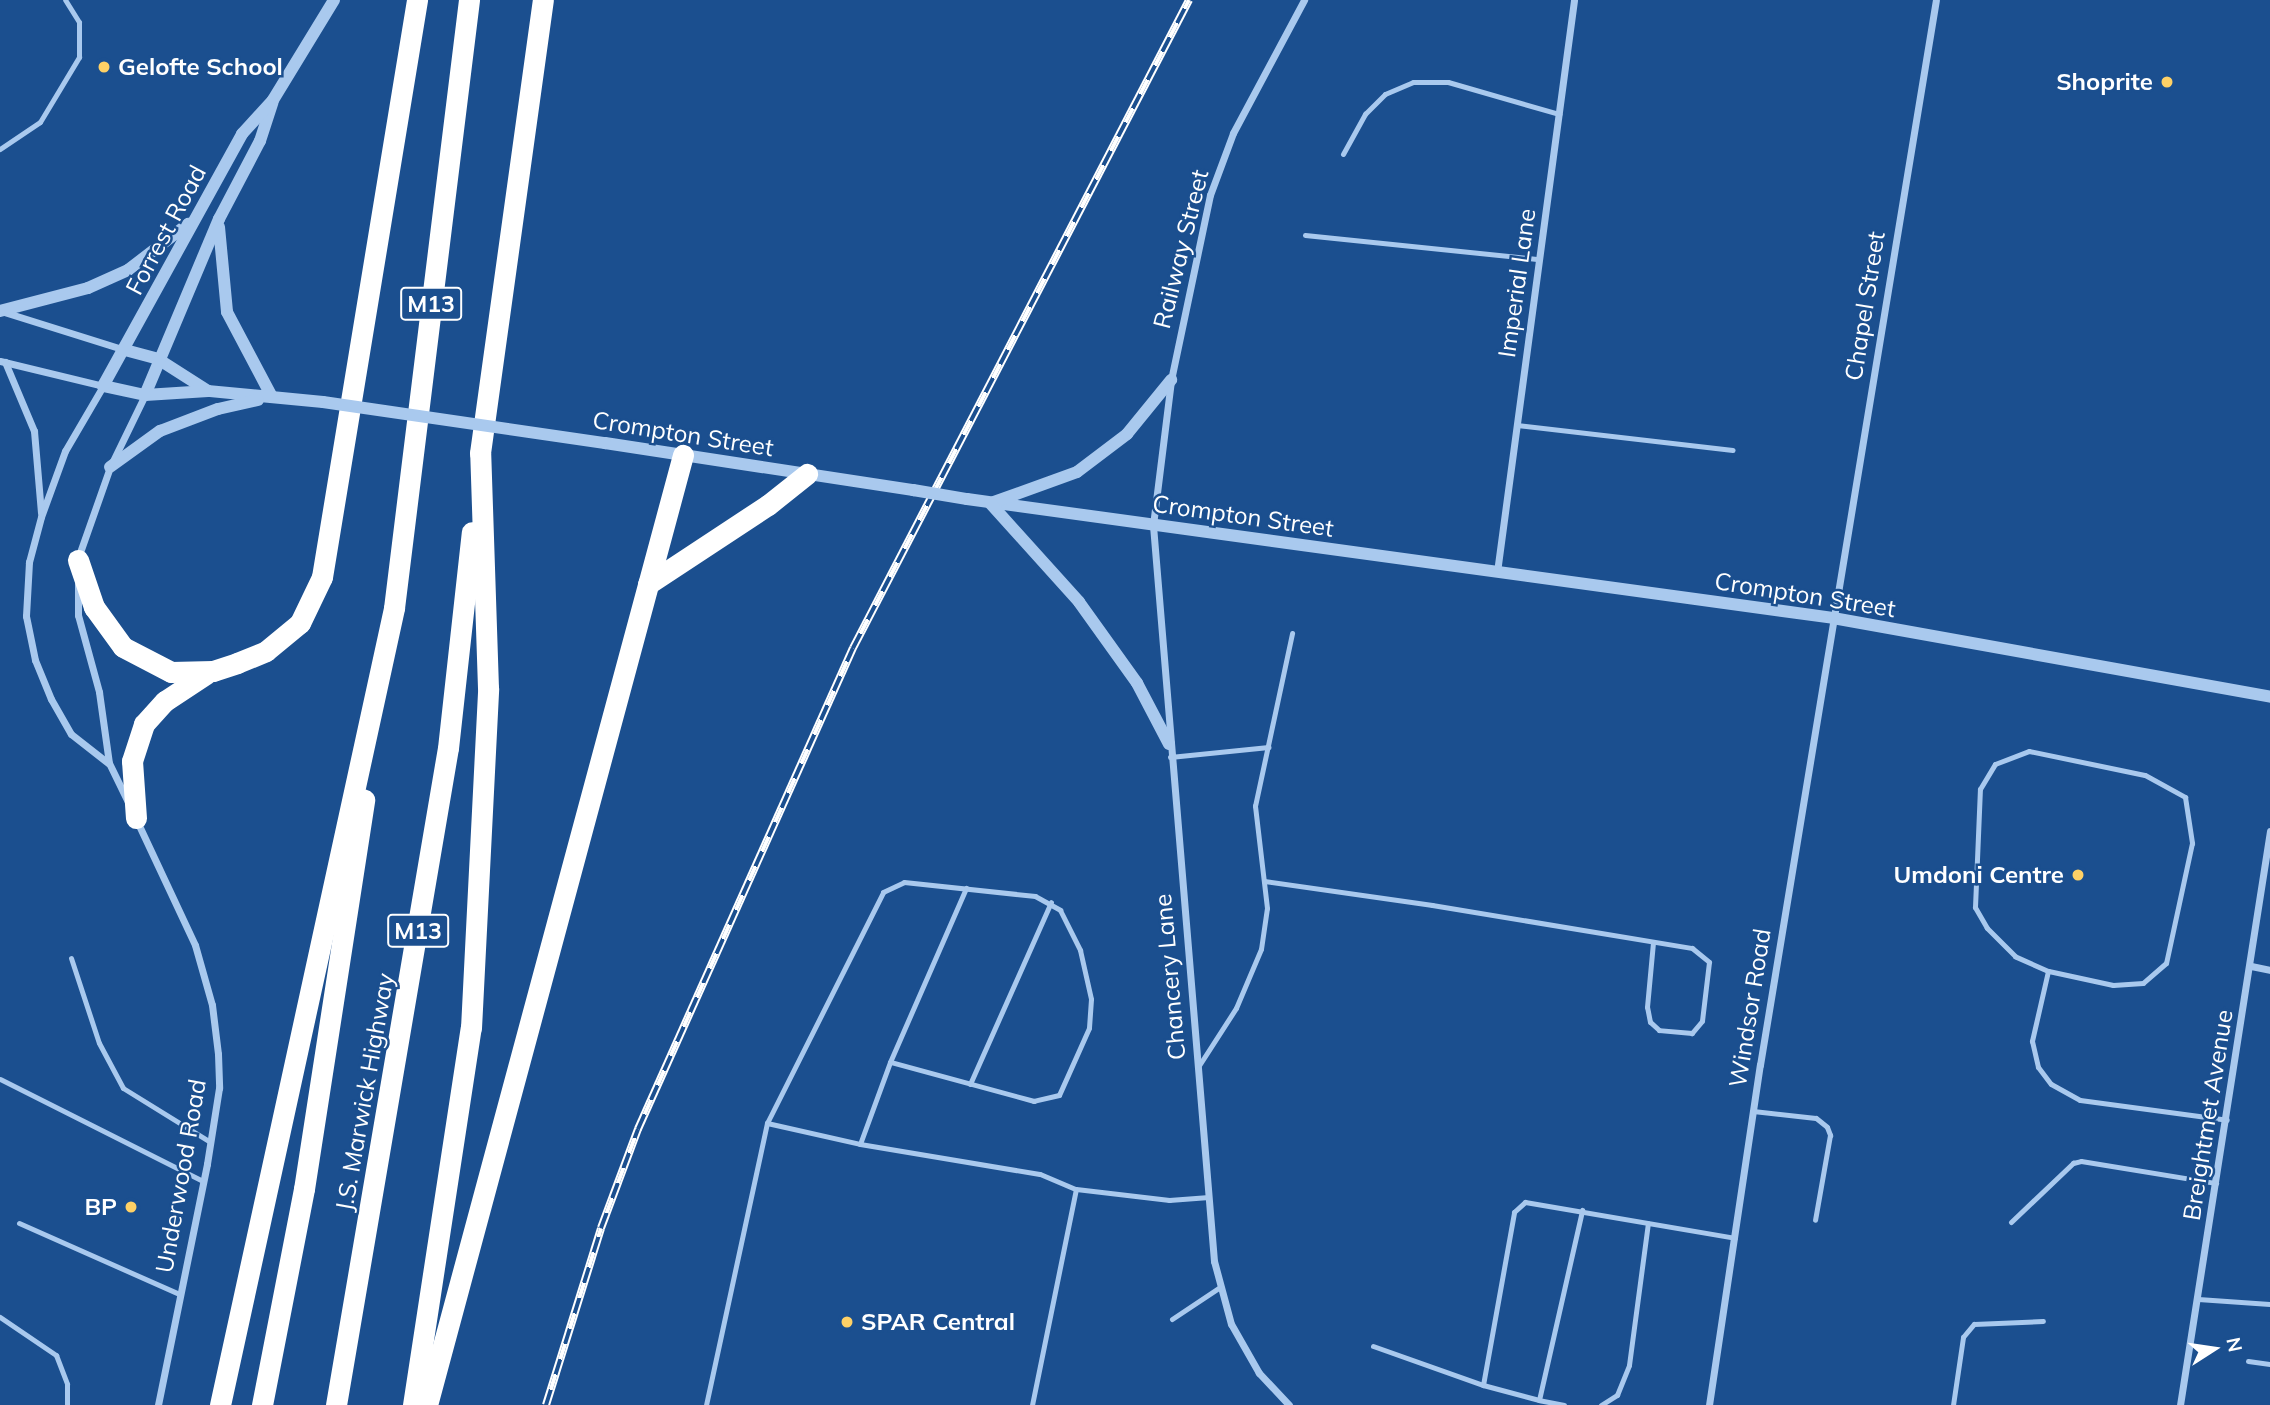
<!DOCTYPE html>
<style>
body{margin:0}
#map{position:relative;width:2270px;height:1405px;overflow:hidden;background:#1b4f8f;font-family:Mulish,sans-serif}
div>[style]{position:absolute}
.service>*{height:5px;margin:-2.5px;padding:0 2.5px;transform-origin:2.5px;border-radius:2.5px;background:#a9c9ee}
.minor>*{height:7px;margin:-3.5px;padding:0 3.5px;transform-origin:3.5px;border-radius:3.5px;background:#a9c9ee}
.tertiary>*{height:12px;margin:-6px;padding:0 6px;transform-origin:6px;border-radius:6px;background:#a9c9ee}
.motorway>*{height:21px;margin:-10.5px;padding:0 10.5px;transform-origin:10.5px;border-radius:10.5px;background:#fff}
.rail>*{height:8px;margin-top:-4px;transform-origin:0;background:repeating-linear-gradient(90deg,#1b4f8f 0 16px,#fff 0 32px);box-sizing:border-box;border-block:2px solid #fff}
.tertiary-bridge>*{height:12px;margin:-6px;padding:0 6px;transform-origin:6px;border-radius:6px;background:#a9c9ee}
.dots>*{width:19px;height:19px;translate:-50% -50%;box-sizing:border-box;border:4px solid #1b4f8f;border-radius:50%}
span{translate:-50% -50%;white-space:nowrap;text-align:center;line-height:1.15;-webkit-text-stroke:5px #1b4f8f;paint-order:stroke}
.shield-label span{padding:2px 5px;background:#1b4f8f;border:2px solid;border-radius:5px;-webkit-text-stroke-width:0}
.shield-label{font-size:23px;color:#fff;font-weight:700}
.poi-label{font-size:24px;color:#fff;font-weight:700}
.left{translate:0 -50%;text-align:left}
.right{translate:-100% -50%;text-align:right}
.street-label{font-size:24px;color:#fff}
.north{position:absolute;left:2179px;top:1314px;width:70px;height:70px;-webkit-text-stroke:5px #1b4f8f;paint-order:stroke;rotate:78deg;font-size:19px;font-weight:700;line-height:28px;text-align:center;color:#fff}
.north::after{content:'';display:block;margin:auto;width:24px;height:32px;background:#fff;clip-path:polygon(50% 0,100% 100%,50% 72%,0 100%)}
</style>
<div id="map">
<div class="service">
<div style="left:0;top:149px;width:48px;rotate:-34deg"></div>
<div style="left:40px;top:122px;width:76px;rotate:-59deg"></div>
<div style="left:79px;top:57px;width:35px;rotate:-90deg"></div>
<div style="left:79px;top:22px;width:26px;rotate:-122deg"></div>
<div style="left:1343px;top:154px;width:46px;rotate:-61.2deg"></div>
<div style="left:1365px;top:114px;width:28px;rotate:-45deg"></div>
<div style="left:1385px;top:94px;width:30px;rotate:-23deg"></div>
<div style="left:1413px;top:82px;width:35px"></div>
<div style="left:1448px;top:82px;width:116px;rotate:16.1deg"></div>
<div style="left:1305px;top:235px;width:235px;rotate:5.9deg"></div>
<div style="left:1517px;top:425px;width:217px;rotate:6.6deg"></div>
<div style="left:2029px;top:751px;width:118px;rotate:11.7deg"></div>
<div style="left:2145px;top:775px;width:46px;rotate:28.8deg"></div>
<div style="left:2185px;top:797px;width:47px;rotate:81.3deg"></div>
<div style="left:2192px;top:843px;width:123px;rotate:102.2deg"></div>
<div style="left:2166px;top:963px;width:30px;rotate:139deg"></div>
<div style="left:2143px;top:983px;width:30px;rotate:176deg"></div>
<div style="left:2113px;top:985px;width:66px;rotate:-167.8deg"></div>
<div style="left:2048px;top:971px;width:36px;rotate:-156deg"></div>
<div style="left:2015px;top:956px;width:40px;rotate:-135deg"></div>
<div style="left:1987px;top:928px;width:24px;rotate:-120deg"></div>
<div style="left:1975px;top:907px;width:118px;rotate:-87.6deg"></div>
<div style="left:1980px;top:789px;width:29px;rotate:-59deg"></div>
<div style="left:1995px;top:764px;width:36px;rotate:-21deg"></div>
<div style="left:1170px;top:757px;width:99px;rotate:-5.8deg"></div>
<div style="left:1264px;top:881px;width:170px;rotate:8.1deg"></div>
<div style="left:1432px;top:905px;width:264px;rotate:9.4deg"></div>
<div style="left:1692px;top:948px;width:22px;rotate:39deg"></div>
<div style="left:1709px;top:962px;width:59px;rotate:96.8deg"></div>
<div style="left:1702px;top:1021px;width:16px;rotate:130deg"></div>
<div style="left:1692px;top:1033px;width:33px;rotate:-175deg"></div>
<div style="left:1659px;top:1030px;width:12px;rotate:-138deg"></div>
<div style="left:1650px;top:1022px;width:15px;rotate:-101deg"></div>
<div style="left:1647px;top:1007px;width:65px;rotate:-84.7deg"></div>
<div style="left:71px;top:958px;width:89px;rotate:71.8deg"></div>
<div style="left:99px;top:1043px;width:51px;rotate:61.9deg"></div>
<div style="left:123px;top:1088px;width:102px;rotate:31.8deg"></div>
<div style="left:2048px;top:971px;width:72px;rotate:102.9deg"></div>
<div style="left:2032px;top:1041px;width:27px;rotate:77deg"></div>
<div style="left:2038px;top:1067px;width:21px;rotate:53deg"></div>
<div style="left:2051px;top:1084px;width:33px;rotate:29deg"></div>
<div style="left:2080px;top:1100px;width:148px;rotate:7.7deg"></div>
<div style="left:1198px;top:1067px;width:70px;rotate:-57.2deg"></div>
<div style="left:1236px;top:1008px;width:64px;rotate:-67deg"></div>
<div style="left:1261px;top:949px;width:41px;rotate:-81.7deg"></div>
<div style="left:1267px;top:908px;width:103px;rotate:-96.7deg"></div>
<div style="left:1255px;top:806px;width:177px;rotate:-77.9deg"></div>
<div style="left:0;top:1079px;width:227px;rotate:26.7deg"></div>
<div style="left:970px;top:1084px;width:199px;rotate:-66deg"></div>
<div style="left:1753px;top:1111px;width:63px;rotate:6.3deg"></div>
<div style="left:1816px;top:1118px;width:14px;rotate:39deg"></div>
<div style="left:1827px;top:1127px;width:9px;rotate:69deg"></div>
<div style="left:1830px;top:1135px;width:86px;rotate:100deg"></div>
<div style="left:767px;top:1123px;width:95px;rotate:12.7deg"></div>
<div style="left:860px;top:1144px;width:182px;rotate:9.5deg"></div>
<div style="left:1040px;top:1174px;width:39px;rotate:23deg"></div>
<div style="left:1076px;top:1189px;width:94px;rotate:6.7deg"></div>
<div style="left:1169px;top:1200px;width:40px;rotate:-4.3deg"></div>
<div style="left:860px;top:1144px;width:87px;rotate:-69.9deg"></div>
<div style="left:890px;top:1062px;width:190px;rotate:-66.4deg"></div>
<div style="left:2011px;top:1222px;width:86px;rotate:-43.6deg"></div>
<div style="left:2073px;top:1163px;width:8px;rotate:-14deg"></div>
<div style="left:2081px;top:1161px;width:137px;rotate:9.3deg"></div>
<div style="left:19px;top:1223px;width:175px;rotate:23.9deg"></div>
<div style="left:2198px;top:1299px;width:72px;rotate:4deg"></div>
<div style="left:0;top:1317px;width:68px;rotate:34.2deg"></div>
<div style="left:56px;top:1355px;width:31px;rotate:69deg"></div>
<div style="left:67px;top:1384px;width:21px;rotate:90deg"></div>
<div style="left:1172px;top:1319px;width:58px;rotate:-33.7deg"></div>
<div style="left:1373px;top:1346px;width:117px;rotate:19.5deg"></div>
<div style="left:1483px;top:1385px;width:176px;rotate:-79.8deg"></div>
<div style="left:1514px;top:1212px;width:15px;rotate:-42deg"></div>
<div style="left:1525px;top:1202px;width:213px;rotate:9.7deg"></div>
<div style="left:2248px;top:1361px;width:22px;rotate:8deg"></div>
<div style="left:1483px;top:1385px;width:58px;rotate:15deg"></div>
<div style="left:706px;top:1405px;width:289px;rotate:-77.8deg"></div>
<div style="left:767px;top:1123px;width:258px;rotate:-63.3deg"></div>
<div style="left:883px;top:892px;width:23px;rotate:-25deg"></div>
<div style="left:904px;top:882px;width:132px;rotate:6.1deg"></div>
<div style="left:1035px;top:896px;width:29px;rotate:29deg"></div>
<div style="left:1060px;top:910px;width:45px;rotate:63.4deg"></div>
<div style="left:1080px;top:950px;width:50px;rotate:77.3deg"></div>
<div style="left:1091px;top:999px;width:29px;rotate:94deg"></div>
<div style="left:1089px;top:1028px;width:73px;rotate:114.1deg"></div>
<div style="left:1059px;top:1095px;width:26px;rotate:167deg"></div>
<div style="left:1034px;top:1101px;width:149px;rotate:-164.8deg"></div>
<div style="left:1032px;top:1405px;width:220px;rotate:-78.5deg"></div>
<div style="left:1564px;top:1405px;width:25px;rotate:-169deg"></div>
<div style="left:1539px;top:1400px;width:195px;rotate:-77.2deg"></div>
<div style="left:1601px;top:1405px;width:19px;rotate:-32deg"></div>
<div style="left:1617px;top:1395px;width:32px;rotate:-68deg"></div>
<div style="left:1629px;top:1365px;width:143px;rotate:-82.4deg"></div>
<div style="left:1953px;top:1405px;width:69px;rotate:-81.6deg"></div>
<div style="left:1963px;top:1337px;width:17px;rotate:-50deg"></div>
<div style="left:1974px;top:1324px;width:69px;rotate:-2.5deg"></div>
</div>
<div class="minor">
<div style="left:4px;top:312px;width:127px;rotate:17.4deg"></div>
<div style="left:0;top:361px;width:106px;rotate:13.6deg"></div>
<div style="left:103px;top:386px;width:75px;rotate:120.3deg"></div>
<div style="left:65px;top:451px;width:70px;rotate:110deg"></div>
<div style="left:41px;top:517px;width:47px;rotate:104.9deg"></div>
<div style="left:29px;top:562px;width:54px;rotate:93.2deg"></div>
<div style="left:26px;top:616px;width:45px;rotate:78.4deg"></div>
<div style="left:35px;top:660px;width:42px;rotate:67.7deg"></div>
<div style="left:51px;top:699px;width:40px;rotate:60.3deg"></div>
<div style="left:71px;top:734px;width:47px;rotate:38.1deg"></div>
<div style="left:5px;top:362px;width:75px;rotate:67.2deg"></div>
<div style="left:34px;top:431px;width:82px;rotate:85.1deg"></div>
<div style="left:78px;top:558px;width:96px;rotate:-70.6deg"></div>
<div style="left:110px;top:467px;width:80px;rotate:-64.1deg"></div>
<div style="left:1497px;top:572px;width:577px;rotate:-82.33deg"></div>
<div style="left:78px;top:584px;width:31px;rotate:90deg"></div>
<div style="left:78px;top:615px;width:80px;rotate:74.7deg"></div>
<div style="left:99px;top:692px;width:72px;rotate:82deg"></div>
<div style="left:109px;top:763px;width:43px;rotate:64deg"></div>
<div style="left:136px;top:819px;width:139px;rotate:64.9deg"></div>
<div style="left:195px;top:945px;width:62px;rotate:74.2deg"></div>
<div style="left:212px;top:1005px;width:49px;rotate:83deg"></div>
<div style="left:218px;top:1054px;width:34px;rotate:88deg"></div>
<div style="left:219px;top:1088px;width:77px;rotate:99deg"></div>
<div style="left:207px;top:1164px;width:246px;rotate:101.5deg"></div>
<div style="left:2251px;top:966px;width:19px;rotate:12deg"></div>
<div style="left:1289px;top:1405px;width:44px;rotate:-133.2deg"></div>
<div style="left:1259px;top:1373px;width:56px;rotate:-119.7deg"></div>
<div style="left:1231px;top:1324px;width:65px;rotate:-105.1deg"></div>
<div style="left:1214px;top:1261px;width:739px;rotate:-94.74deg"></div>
<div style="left:1153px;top:525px;width:146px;rotate:-82.9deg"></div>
<div style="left:1171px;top:380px;width:189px;rotate:-78.1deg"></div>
<div style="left:1210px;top:195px;width:66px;rotate:-69.6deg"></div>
<div style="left:1233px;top:133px;width:151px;rotate:-61.9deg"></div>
<div style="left:1709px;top:1405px;width:344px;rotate:-81.5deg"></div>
<div style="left:1760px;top:1065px;width:1079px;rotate:-80.62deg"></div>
<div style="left:2180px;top:1405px;width:581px;rotate:-81.09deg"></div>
</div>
<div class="tertiary">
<div style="left:219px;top:227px;width:85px;rotate:84.6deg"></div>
<div style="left:227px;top:312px;width:96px;rotate:62.1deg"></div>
<div style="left:0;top:311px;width:91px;rotate:-14.6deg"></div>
<div style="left:88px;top:288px;width:44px;rotate:-24.2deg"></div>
<div style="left:128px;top:270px;width:76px;rotate:-37.5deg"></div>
<div style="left:125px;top:350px;width:34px;rotate:15deg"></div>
<div style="left:158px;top:359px;width:59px;rotate:32.6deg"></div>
<div style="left:145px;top:395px;width:191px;rotate:-67.2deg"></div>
<div style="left:219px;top:219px;width:88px;rotate:-62.3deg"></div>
<div style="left:260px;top:141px;width:40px;rotate:-72deg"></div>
<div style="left:323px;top:402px;width:116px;rotate:-174.5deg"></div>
<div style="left:208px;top:391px;width:63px;rotate:176.4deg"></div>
<div style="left:145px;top:395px;width:43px;rotate:-167.9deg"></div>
<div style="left:103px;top:386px;width:288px;rotate:-61.1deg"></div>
<div style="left:242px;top:134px;width:46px;rotate:-47.6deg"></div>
<div style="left:273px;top:100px;width:117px;rotate:-58.6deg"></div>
<div style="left:605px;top:443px;width:312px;rotate:8.7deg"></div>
<div style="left:110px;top:467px;width:62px;rotate:-35.8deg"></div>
<div style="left:160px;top:431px;width:62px;rotate:-20.8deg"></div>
<div style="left:218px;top:409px;width:41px;rotate:-12.7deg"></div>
<div style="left:967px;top:499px;width:874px;rotate:7.82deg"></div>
<div style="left:1833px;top:618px;width:444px;rotate:10.2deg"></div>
<div style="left:994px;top:502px;width:88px;rotate:-19.9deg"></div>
<div style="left:1077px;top:472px;width:63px;rotate:-37.2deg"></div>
<div style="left:1127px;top:434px;width:70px;rotate:-50.8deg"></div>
<div style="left:990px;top:503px;width:133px;rotate:48deg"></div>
<div style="left:1079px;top:602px;width:100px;rotate:54.4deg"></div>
<div style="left:1137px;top:683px;width:69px;rotate:62.3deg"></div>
</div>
<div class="motorway">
<div style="left:78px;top:560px;width:50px;rotate:71.2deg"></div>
<div style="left:94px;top:607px;width:49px;rotate:54.1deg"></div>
<div style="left:123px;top:647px;width:54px;rotate:27.5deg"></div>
<div style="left:171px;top:672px;width:42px;rotate:-1.4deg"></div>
<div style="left:213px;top:671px;width:25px;rotate:-18deg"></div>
<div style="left:237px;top:663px;width:31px;rotate:-22deg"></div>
<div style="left:266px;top:651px;width:44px;rotate:-39.5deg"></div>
<div style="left:300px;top:623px;width:51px;rotate:-64.4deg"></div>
<div style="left:322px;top:577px;width:585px;rotate:-80.65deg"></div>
<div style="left:648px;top:584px;width:144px;rotate:-33.4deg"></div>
<div style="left:768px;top:505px;width:50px;rotate:-38.5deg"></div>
<div style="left:136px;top:818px;width:57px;rotate:-94deg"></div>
<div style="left:132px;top:761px;width:39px;rotate:-72deg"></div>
<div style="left:144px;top:724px;width:31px;rotate:-48deg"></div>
<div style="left:165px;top:701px;width:49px;rotate:-33.4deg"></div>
<div style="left:220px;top:1405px;width:816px;rotate:-77.68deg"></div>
<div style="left:394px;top:608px;width:613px;rotate:-82.97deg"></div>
<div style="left:262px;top:1405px;width:220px;rotate:-79deg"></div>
<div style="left:304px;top:1189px;width:394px;rotate:-81.2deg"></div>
<div style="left:336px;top:1405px;width:666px;rotate:-80.33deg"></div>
<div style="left:448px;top:748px;width:217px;rotate:-83.7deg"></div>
<div style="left:413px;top:1405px;width:381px;rotate:-81.3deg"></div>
<div style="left:471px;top:1028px;width:340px;rotate:-87.1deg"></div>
<div style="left:488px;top:688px;width:235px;rotate:-91.9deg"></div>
<div style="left:480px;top:453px;width:457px;rotate:-82.1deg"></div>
<div style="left:427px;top:1405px;width:984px;rotate:-74.92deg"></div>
</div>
<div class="rail">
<div style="left:546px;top:1405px;width:185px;rotate:-72.7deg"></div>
<div style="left:601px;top:1228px;width:106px;rotate:-69.5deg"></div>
<div style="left:638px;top:1129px;width:527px;rotate:-65.92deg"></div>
<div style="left:853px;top:648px;width:730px;rotate:-62.59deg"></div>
</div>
<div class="tertiary-bridge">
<div style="left:323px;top:402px;width:285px;rotate:8.3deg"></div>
<div style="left:913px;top:490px;width:55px;rotate:9.5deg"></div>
</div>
<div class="dots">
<div style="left:104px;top:67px;background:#ffd166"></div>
<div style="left:2167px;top:82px;background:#ffd166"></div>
<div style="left:2078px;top:875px;background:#ffd166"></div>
<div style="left:131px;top:1207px;background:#ffd166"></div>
<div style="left:847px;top:1322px;background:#ffd166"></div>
</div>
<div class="shield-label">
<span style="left:431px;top:304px">M13</span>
<span style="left:418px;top:931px">M13</span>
</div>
<div class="poi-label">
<span class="left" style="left:118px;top:67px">Gelofte School</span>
<span class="right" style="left:2153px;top:82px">Shoprite</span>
<span class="right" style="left:2064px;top:875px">Umdoni Centre</span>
<span class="right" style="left:117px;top:1207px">BP</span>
<span class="left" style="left:861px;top:1322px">SPAR Central</span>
</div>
<div class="street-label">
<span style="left:166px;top:230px;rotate:-62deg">Forrest Road</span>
<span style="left:1181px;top:249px;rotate:-76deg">Railway Street</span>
<span style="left:1517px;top:283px;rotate:-82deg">Imperial Lane</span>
<span style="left:1865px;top:306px;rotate:-81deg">Chapel Street</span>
<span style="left:683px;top:434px;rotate:9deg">Crompton Street</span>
<span style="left:1243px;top:516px;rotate:8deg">Crompton Street</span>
<span style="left:1805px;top:595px;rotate:9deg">Crompton Street</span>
<span style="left:1170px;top:977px;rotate:-95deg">Chancery Lane</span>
<span style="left:1750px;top:1008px;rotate:-81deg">Windsor Road</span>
<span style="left:365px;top:1092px;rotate:-80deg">J.S. Marwick Highway</span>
<span style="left:2208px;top:1115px;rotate:-81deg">Breightmet Avenue</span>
<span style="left:181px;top:1176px;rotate:-80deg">Underwood Road</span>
</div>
<div class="north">N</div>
</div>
